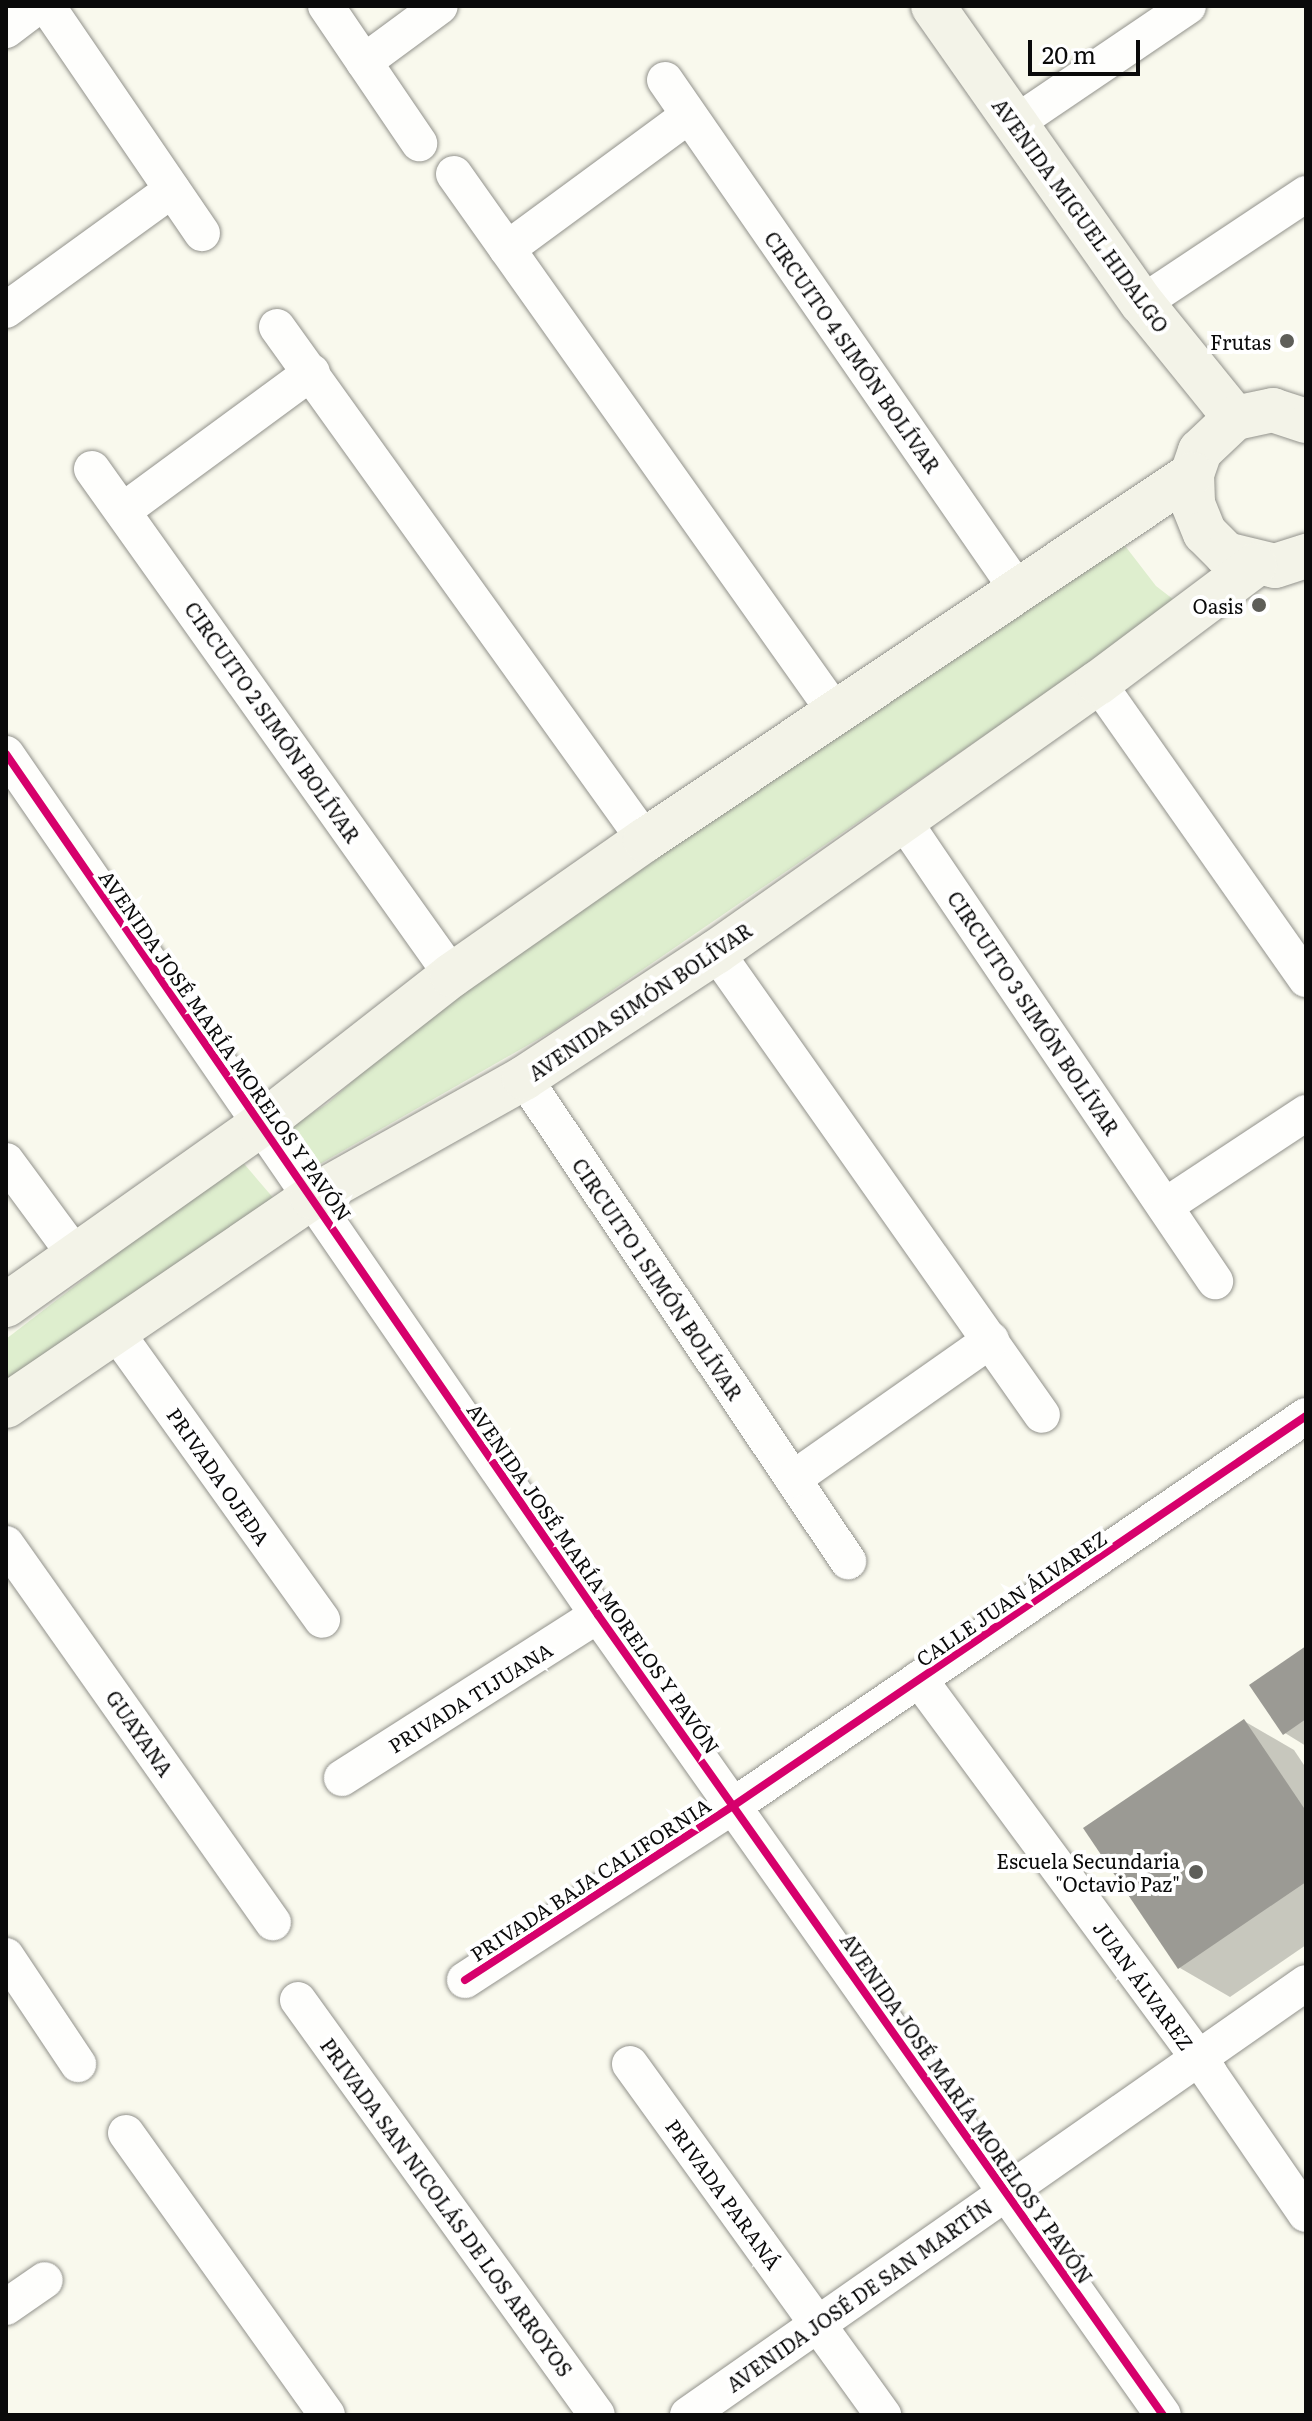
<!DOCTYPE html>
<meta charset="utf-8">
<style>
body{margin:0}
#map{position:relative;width:1312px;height:2421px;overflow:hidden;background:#f9f9ed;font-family:Literata,serif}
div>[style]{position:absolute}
.green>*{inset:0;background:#deeece}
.shadow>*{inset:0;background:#0003}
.building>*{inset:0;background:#9b9a94}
.roads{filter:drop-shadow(0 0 2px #92928c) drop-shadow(0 0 2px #92928c)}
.street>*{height:36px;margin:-18px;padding:0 18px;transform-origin:18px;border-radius:18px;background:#fefefc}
.secondary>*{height:44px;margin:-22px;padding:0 22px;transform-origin:22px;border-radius:22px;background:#f3f3e8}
.cycleway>*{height:8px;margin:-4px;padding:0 4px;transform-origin:4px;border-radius:4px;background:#d6006c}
.dots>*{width:22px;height:22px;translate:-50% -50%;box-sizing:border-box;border:4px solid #fff;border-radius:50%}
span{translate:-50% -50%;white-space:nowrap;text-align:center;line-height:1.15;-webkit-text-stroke:8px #fff;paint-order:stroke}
.street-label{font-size:20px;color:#0a0a0a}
.poi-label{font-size:20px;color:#0a0a0a}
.right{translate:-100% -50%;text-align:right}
.frame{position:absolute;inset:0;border:8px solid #0a0a0a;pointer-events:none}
.scale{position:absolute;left:1028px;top:40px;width:112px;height:36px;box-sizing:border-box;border:4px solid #0a0a0a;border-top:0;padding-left:10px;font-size:24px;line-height:28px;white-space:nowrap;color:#0a0a0a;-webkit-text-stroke:6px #fff;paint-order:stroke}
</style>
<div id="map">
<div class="green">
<div style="clip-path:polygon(1119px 538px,1156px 586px,1178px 603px,556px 1029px,313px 1168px,288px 1128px,327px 1104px,515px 936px)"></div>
<div style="clip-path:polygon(240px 1159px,275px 1200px,6px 1381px,6px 1339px)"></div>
</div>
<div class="shadow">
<div style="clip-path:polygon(1306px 1649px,1306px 1746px,1285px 1733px)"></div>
<div style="clip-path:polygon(1244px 1721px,1294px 1750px,1306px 1768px,1306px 1945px,1230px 1997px,1180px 1968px)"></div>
</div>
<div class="building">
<div style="clip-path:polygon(1306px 1646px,1306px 1719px,1283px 1735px,1249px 1685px)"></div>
<div style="clip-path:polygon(1244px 1719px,1306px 1811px,1306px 1882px,1178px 1969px,1083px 1828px)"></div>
</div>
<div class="roads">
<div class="street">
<div style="left:47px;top:6px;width:275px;rotate:55.7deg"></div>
<div style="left:326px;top:6px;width:166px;rotate:55.8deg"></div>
<div style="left:6px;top:30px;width:40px;rotate:-37deg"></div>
<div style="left:364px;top:62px;width:94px;rotate:-36.4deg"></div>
<div style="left:665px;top:80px;width:619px;rotate:55.33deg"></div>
<div style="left:1014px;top:124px;width:210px;rotate:-34.1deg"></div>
<div style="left:454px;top:174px;width:659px;rotate:54.69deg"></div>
<div style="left:507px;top:249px;width:225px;rotate:-36.3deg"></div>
<div style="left:1142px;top:303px;width:197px;rotate:-33.6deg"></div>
<div style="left:6px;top:310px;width:205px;rotate:-35.9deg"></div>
<div style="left:277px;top:327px;width:631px;rotate:54.35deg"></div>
<div style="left:92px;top:469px;width:621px;rotate:54.57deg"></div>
<div style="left:124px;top:510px;width:233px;rotate:-36.3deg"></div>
<div style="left:1098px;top:683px;width:362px;rotate:54.9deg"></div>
<div style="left:6px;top:754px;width:1045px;rotate:55.49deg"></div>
<div style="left:598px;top:1615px;width:979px;rotate:54.77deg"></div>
<div style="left:903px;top:820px;width:557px;rotate:55.91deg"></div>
<div style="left:716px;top:952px;width:566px;rotate:54.85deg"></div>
<div style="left:524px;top:1078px;width:582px;rotate:56.15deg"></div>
<div style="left:6px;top:1161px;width:118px;rotate:53.6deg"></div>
<div style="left:1165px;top:1206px;width:169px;rotate:-33.4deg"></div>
<div style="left:116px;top:1332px;width:354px;rotate:54.4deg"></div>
<div style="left:793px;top:1479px;width:242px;rotate:-35.1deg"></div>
<div style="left:6px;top:1544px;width:463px;rotate:54.8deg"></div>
<div style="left:919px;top:1679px;width:489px;rotate:53.6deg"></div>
<div style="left:1209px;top:2073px;width:171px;rotate:55.5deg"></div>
<div style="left:342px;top:1778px;width:303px;rotate:-32.5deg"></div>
<div style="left:6px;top:1956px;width:130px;rotate:56.3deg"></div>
<div style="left:465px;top:1980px;width:320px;rotate:-33deg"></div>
<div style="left:733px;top:1806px;width:693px;rotate:-34.24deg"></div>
<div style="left:298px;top:2000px;width:511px;rotate:54.23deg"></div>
<div style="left:630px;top:2064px;width:433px;rotate:54.2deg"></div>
<div style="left:126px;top:2133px;width:346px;rotate:54.5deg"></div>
<div style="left:6px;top:2307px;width:47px;rotate:-34.7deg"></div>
<div style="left:688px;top:2415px;width:754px;rotate:-34.95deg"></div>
</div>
<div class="secondary">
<div style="left:933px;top:6px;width:363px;rotate:54.9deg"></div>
<div style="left:1142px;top:303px;width:148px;rotate:51deg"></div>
<div style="left:1306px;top:421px;width:35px;rotate:-162deg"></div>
<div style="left:1273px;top:410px;width:39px;rotate:168deg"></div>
<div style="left:1235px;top:418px;width:48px;rotate:136.7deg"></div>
<div style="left:1200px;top:451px;width:24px;rotate:109deg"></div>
<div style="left:1192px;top:474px;width:30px;rotate:88deg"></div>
<div style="left:1193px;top:504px;width:31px;rotate:68deg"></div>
<div style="left:1205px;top:533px;width:30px;rotate:45deg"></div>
<div style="left:1226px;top:554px;width:50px;rotate:13.8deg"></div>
<div style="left:1275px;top:566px;width:33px;rotate:-18deg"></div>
<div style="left:6px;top:1305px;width:311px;rotate:-35.3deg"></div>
<div style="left:260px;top:1125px;width:244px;rotate:-38deg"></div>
<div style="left:452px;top:975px;width:236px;rotate:-35deg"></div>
<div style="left:645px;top:840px;width:658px;rotate:-33.79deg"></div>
<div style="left:6px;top:1406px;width:371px;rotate:-34.3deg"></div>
<div style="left:312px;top:1197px;width:243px;rotate:-29.3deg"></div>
<div style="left:524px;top:1078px;width:230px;rotate:-33.3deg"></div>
<div style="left:716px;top:952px;width:467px;rotate:-35.2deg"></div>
<div style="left:1098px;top:683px;width:196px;rotate:-36.9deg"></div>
</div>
</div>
<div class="cycleway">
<div style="left:6px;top:754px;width:1045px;rotate:55.49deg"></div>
<div style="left:598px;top:1615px;width:979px;rotate:54.77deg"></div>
<div style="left:465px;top:1980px;width:320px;rotate:-33deg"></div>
<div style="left:733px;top:1806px;width:693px;rotate:-34.24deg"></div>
</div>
<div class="dots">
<div style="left:1287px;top:341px;background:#5e5e59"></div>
<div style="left:1259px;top:605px;background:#5e5e59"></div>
<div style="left:1196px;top:1872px;background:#5e5e59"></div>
</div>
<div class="street-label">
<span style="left:1081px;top:215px;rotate:54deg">AVENIDA MIGUEL HIDALGO</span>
<span style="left:853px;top:352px;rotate:55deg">CIRCUITO 4 SIMÓN BOLÍVAR</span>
<span style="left:273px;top:722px;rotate:55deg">CIRCUITO 2 SIMÓN BOLÍVAR</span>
<span style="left:640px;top:1001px;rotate:-34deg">AVENIDA SIMÓN BOLÍVAR</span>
<span style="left:1034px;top:1013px;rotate:56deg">CIRCUITO 3 SIMÓN BOLÍVAR</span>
<span style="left:226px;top:1045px;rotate:55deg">AVENIDA JOSÉ MARÍA MORELOS Y PAVÓN</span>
<span style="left:658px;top:1279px;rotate:56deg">CIRCUITO 1 SIMÓN BOLÍVAR</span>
<span style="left:219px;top:1476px;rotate:55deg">PRIVADA OJEDA</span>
<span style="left:594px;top:1578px;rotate:55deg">AVENIDA JOSÉ MARÍA MORELOS Y PAVÓN</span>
<span style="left:1011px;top:1598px;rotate:-34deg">CALLE JUAN ÁLVAREZ</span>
<span style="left:470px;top:1697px;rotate:-32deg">PRIVADA TIJUANA</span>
<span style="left:140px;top:1733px;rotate:55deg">GUAYANA</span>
<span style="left:590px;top:1879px;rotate:-33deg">PRIVADA BAJA CALIFORNIA</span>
<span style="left:1144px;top:1985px;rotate:54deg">JUAN ÁLVAREZ</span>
<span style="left:967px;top:2108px;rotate:55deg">AVENIDA JOSÉ MARÍA MORELOS Y PAVÓN</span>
<span style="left:724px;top:2194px;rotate:54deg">PRIVADA PARANÁ</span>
<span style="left:447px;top:2207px;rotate:54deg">PRIVADA SAN NICOLÁS DE LOS ARROYOS</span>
<span style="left:859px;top:2295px;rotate:-35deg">AVENIDA JOSÉ DE SAN MARTÍN</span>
</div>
<div class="poi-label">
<span class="right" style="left:1271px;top:341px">Frutas</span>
<span class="right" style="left:1243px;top:605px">Oasis</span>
<span class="right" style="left:1180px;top:1872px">Escuela Secundaria<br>"Octavio Paz"</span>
</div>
<div class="frame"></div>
<div class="scale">20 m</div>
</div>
